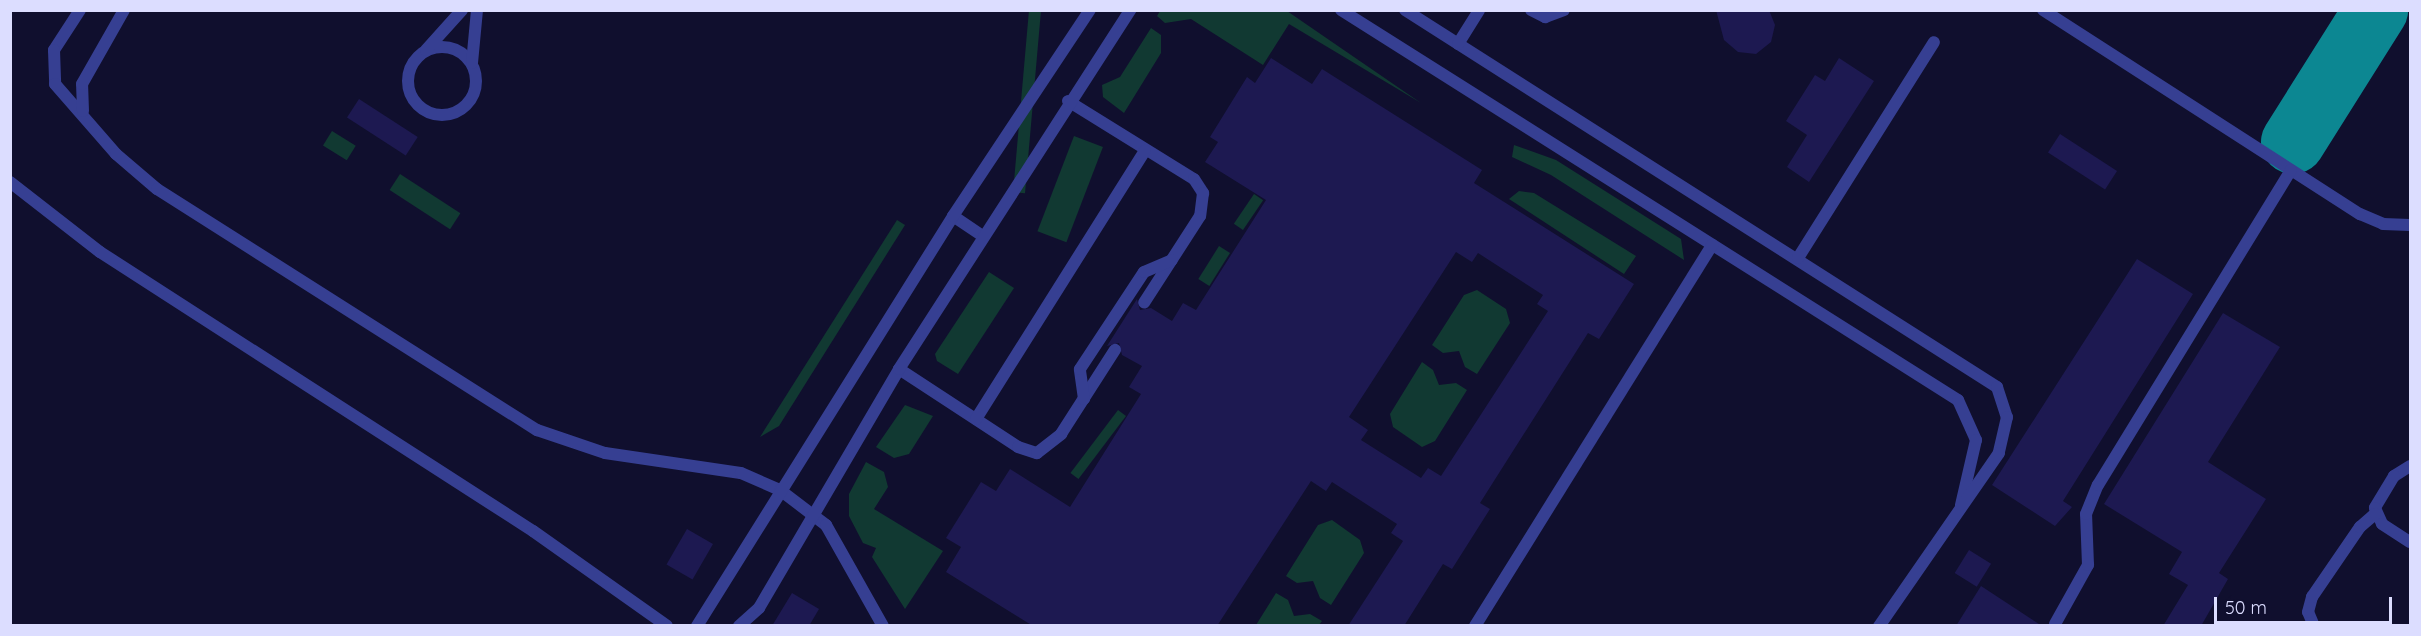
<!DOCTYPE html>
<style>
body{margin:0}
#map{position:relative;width:2421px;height:636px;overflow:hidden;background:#100f2e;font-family:Quicksand,sans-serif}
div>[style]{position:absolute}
.green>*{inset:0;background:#113932;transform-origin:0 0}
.taxiway>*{height:64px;margin:-32px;padding:0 32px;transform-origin:32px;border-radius:32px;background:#0c8792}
.building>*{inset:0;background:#1d1951;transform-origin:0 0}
.lane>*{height:12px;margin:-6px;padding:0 6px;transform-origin:6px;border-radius:6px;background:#363f92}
.lane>.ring{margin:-6px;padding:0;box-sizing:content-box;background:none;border:12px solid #363f92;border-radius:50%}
.street>*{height:12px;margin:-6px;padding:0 6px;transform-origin:6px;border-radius:6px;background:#363f92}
span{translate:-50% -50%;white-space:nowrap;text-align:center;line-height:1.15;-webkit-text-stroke:6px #100f2e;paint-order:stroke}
.frame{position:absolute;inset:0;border:12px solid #dcddff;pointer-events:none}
.scale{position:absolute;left:2214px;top:597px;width:178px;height:27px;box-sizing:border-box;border:3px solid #dcddff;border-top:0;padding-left:8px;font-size:18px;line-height:21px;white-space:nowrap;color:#dcddff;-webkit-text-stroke:4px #100f2e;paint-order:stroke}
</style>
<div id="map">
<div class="green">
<div style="left:1029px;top:10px;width:12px;height:183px;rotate:5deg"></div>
<div style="clip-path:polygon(1160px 11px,1287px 11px,1421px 103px,1289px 24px,1263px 65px,1191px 19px,1165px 23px,1157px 16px)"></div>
<div style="clip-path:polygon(1151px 28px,1161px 35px,1161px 53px,1124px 113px,1103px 97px,1102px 85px,1120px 77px)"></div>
<div style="left:332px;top:131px;width:28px;height:17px;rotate:32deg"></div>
<div style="left:1074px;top:136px;width:31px;height:102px;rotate:21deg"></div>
<div style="clip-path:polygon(1514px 145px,1556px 160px,1681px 239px,1684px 260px,1551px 175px,1512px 157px)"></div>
<div style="left:400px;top:174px;width:72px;height:19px;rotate:33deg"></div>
<div style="clip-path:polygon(1519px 191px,1534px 193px,1636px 256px,1624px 274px,1509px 199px)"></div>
<div style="left:1254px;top:194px;width:11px;height:36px;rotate:34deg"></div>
<div style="clip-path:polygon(897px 220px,905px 225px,779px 426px,760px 437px)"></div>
<div style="left:1219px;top:246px;width:13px;height:39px;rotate:32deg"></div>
<div style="clip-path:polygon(989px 272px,1014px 288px,958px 374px,937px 361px,935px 354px)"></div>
<div style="clip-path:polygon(1477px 290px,1506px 309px,1510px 323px,1477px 374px,1465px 367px,1459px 351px,1443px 353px,1432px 345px,1464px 295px)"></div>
<div style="clip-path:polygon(1422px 362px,1433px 370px,1439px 385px,1456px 383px,1467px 390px,1435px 441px,1422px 447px,1393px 427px,1390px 414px)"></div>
<div style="clip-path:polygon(905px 405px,933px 416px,909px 454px,894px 458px,876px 447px)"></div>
<div style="left:1118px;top:410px;width:10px;height:79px;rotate:37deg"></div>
<div style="clip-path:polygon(866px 462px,884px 472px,888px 487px,874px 509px,943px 551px,905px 609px,872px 557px,876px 548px,863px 543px,849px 516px,849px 494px)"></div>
<div style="clip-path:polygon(1332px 520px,1360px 540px,1364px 553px,1331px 605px,1320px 598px,1313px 581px,1297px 583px,1286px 576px,1318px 525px)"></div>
<div style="clip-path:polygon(1276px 593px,1288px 600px,1294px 616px,1310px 614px,1322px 621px,1319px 625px,1256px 625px)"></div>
</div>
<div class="taxiway">
<div style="left:2293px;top:142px;width:156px;rotate:-57.8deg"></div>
</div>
<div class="building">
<div style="clip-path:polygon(1716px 10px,1769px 10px,1775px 25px,1771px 42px,1756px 54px,1738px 52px,1724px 40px)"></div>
<div style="clip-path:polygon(evenodd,1271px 58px,1312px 84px,1322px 69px,1482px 170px,1474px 183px,1634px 284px,1599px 339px,1588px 333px,1480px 503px,1490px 509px,1452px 569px,1443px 564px,1404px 626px,1348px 626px,1403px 541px,1391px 533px,1397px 524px,1332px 482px,1326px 491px,1311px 481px,1217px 626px,1033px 626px,946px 572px,961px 547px,946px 538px,981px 482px,996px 491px,1010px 469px,1070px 507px,1141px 394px,1129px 387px,1142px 366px,1122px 355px,1119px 343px,1107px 346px,1137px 299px,1140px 310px,1151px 308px,1172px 321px,1183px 303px,1196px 310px,1266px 200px,1205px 162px,1218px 142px,1210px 137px,1247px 77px,1255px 83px,1271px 58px,1456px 252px,1472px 262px,1478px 253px,1543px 295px,1537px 304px,1548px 311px,1441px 476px,1428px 468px,1421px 478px,1361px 440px,1368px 430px,1349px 417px,1456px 252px)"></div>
<div style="clip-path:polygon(1839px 58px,1874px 81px,1809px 182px,1787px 167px,1807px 135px,1786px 121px,1815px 75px,1825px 81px)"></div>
<div style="left:359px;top:99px;width:70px;height:22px;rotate:33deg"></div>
<div style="left:2060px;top:134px;width:68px;height:22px;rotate:33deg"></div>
<div style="clip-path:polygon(2137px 259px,2193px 294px,2063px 501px,2072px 507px,2055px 526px,1992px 485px)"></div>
<div style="clip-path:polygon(2223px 313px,2280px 347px,2208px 462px,2266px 499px,2219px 573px,2228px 579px,2201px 626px,2163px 626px,2188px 585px,2169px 574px,2182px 552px,2104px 504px)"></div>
<div style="left:687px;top:529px;width:30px;height:41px;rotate:30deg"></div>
<div style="left:1969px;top:550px;width:26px;height:27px;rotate:32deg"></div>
<div style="clip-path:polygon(1981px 586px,2042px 626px,1956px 626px)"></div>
<div style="clip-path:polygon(792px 593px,819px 609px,809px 626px,772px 626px)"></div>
</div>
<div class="lane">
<div style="left:80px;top:10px;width:48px;rotate:123deg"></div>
<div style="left:54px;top:50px;width:34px;rotate:88deg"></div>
<div style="left:55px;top:84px;width:93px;rotate:48.9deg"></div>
<div style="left:116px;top:154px;width:54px;rotate:40.5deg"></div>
<div style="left:157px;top:189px;width:450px;rotate:32.4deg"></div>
<div style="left:537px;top:430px;width:72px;rotate:18.7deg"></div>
<div style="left:605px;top:453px;width:137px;rotate:8.4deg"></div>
<div style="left:741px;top:473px;width:43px;rotate:23.6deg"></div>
<div style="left:780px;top:490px;width:58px;rotate:37.3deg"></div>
<div style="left:826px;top:525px;width:116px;rotate:60.6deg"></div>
<div style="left:1341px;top:10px;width:730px;rotate:32.3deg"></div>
<div style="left:1958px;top:400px;width:44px;rotate:65.8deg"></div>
<div style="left:1976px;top:440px;width:67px;rotate:103deg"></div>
<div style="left:1405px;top:10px;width:702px;rotate:32.49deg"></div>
<div style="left:1997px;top:387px;width:32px;rotate:72deg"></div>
<div style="left:2007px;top:417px;width:37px;rotate:103deg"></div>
<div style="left:1999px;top:453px;width:211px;rotate:124.7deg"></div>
<div style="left:1531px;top:10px;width:16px;rotate:27deg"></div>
<div style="left:1545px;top:17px;width:20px;rotate:-20deg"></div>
<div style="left:2043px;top:10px;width:377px;rotate:32.8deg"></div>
<div style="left:2360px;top:214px;width:25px;rotate:23deg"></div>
<div style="left:2383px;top:224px;width:27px;rotate:2deg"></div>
<div style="left:1458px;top:44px;width:40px;rotate:-58deg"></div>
<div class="ring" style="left:408px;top:47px;width:56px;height:56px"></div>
<div style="left:426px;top:50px;width:54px;rotate:-48deg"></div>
<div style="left:472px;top:63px;width:53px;rotate:-84.6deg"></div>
<div style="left:1068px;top:101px;width:148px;rotate:31.8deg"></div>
<div style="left:1194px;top:179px;width:17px;rotate:57deg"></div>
<div style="left:1203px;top:193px;width:23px;rotate:97deg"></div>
<div style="left:1200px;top:216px;width:103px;rotate:122.8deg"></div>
<div style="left:83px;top:111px;width:27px;rotate:-92deg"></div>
<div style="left:82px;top:84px;width:85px;rotate:-60.4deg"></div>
<div style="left:10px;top:182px;width:114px;rotate:37.9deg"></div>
<div style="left:100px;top:252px;width:515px;rotate:32.8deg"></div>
<div style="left:953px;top:216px;width:36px;rotate:34deg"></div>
<div style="left:1798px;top:258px;width:255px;rotate:-57.8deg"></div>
<div style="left:899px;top:369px;width:142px;rotate:33.2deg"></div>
<div style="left:1018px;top:447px;width:20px;rotate:18deg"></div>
<div style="left:1037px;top:453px;width:31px;rotate:-38deg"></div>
<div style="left:1061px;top:434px;width:100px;rotate:-57.3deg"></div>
<div style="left:1084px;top:399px;width:30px;rotate:-98deg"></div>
<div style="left:1080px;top:369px;width:116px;rotate:-56.6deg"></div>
<div style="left:1144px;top:272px;width:30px;rotate:-23deg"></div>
<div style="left:976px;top:419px;width:317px;rotate:-57.8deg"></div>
<div style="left:2410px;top:466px;width:19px;rotate:148deg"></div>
<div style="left:2394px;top:476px;width:37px;rotate:121deg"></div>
<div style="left:2375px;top:508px;width:17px;rotate:66deg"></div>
<div style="left:2382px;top:524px;width:33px;rotate:33deg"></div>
<div style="left:2055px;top:624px;width:68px;rotate:-60.8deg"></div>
<div style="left:2088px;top:565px;width:51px;rotate:-92.2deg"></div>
<div style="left:2086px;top:514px;width:31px;rotate:-68deg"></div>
<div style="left:2098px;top:485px;width:369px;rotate:-58.5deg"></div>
<div style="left:697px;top:626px;width:483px;rotate:-58deg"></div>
<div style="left:953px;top:216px;width:247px;rotate:-56.4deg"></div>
<div style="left:739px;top:626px;width:27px;rotate:-42deg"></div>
<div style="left:759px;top:608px;width:277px;rotate:-59.6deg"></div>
<div style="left:899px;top:369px;width:427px;rotate:-57.2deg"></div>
<div style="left:1475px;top:626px;width:449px;rotate:-58.1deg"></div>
<div style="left:2314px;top:626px;width:15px;rotate:-113deg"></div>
<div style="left:2308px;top:612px;width:16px;rotate:-75deg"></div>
<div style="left:2312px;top:597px;width:85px;rotate:-55.6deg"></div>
<div style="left:2360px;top:527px;width:20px;rotate:-41deg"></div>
</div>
<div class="street">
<div style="left:533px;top:531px;width:164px;rotate:35.3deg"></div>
</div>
<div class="frame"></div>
<div class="scale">50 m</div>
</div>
